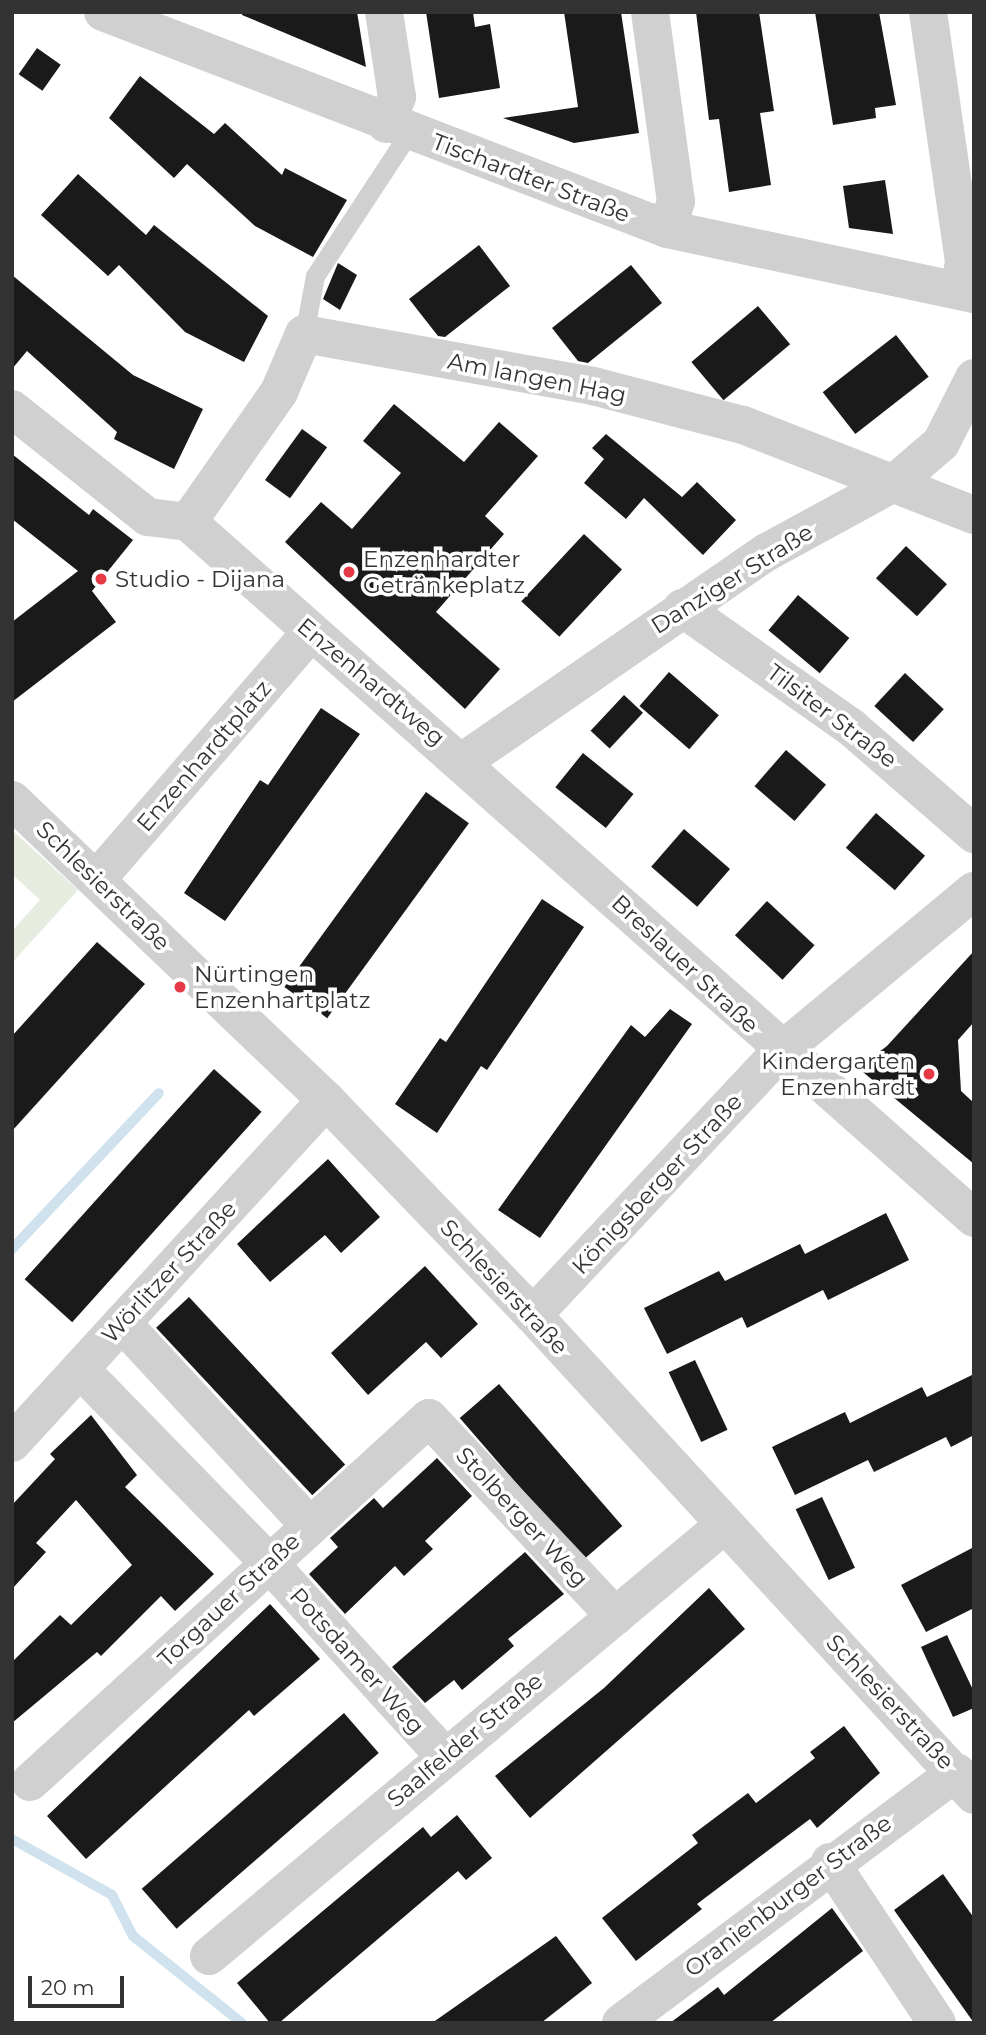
<!DOCTYPE html>
<meta charset="utf-8">
<style>
body{margin:0}
#map{position:relative;width:986px;height:2035px;overflow:hidden;background:#fff;font-family:Montserrat,sans-serif}
div>[style]{position:absolute}
.green>*{inset:0;background:#e6ecdf}
.stream>*{height:10px;margin:-5px;padding:0 5px;transform-origin:5px;border-radius:5px;background:#cfe2ee}
.building>*{inset:0;background:#1a1a1a;transform-origin:0 0}
.lane>*{height:19px;margin:-9.5px;padding:0 9.5px;transform-origin:9.5px;border-radius:9.5px;background:#d0d0d0}
.street>*{height:38px;margin:-19px;padding:0 19px;transform-origin:19px;border-radius:19px;background:#d0d0d0}
.dots>*{width:19px;height:19px;translate:-50% -50%;box-sizing:border-box;border:4px solid #fff;border-radius:50%}
span{translate:-50% -50%;white-space:nowrap;text-align:center;line-height:1.15;-webkit-text-stroke:7px #fff;paint-order:stroke}
.street-label{font-size:23px;color:#333}
.poi-label{font-size:23px;color:#333}
.left{translate:0 -50%;text-align:left}
.right{translate:-100% -50%;text-align:right}
.frame{position:absolute;inset:0;border:14px solid #333;pointer-events:none}
.scale{position:absolute;left:28px;top:1976px;width:96px;height:32px;box-sizing:border-box;border:4px solid #333;border-top:0;padding-left:9px;font-size:21px;line-height:24px;white-space:nowrap;color:#333;-webkit-text-stroke:5px #fff;paint-order:stroke}
</style>
<div id="map">
<div class="green">
<div style="clip-path:polygon(12px 830px,78px 890px,12px 963px,12px 931px,40px 900px,12px 874px)"></div>
</div>
<div class="stream">
<div style="left:12px;top:1249px;width:214px;rotate:-46.7deg"></div>
<div style="left:12px;top:1839px;width:115px;rotate:29.2deg"></div>
<div style="left:112px;top:1895px;width:46px;rotate:62.9deg"></div>
<div style="left:133px;top:1936px;width:139px;rotate:38.6deg"></div>
</div>
<div class="building">
<div style="clip-path:polygon(242px 12px,357px 12px,366px 67px,242px 15px)"></div>
<div style="clip-path:polygon(426px 12px,473px 12px,475px 27px,490px 24px,500px 88px,439px 98px)"></div>
<div style="clip-path:polygon(564px 12px,621px 12px,639px 133px,574px 143px,503px 118px,578px 107px)"></div>
<div style="clip-path:polygon(696px 12px,759px 12px,774px 111px,760px 113px,771px 185px,729px 192px,719px 119px,709px 120px)"></div>
<div style="clip-path:polygon(815px 12px,879px 12px,896px 105px,875px 108px,876px 118px,833px 125px)"></div>
<div style="left:37px;top:48px;width:29px;height:32px;rotate:35deg"></div>
<div style="clip-path:polygon(140px 76px,214px 134px,225px 123px,282px 175px,285px 168px,347px 200px,313px 257px,255px 226px,187px 164px,174px 178px,109px 118px)"></div>
<div style="clip-path:polygon(78px 174px,146px 235px,154px 225px,268px 316px,244px 362px,185px 332px,119px 265px,108px 276px,41px 215px)"></div>
<div style="clip-path:polygon(885px 180px,893px 234px,849px 228px,843px 186px)"></div>
<div style="clip-path:polygon(479px 245px,510px 286px,445px 337px,438px 336px,409px 299px)"></div>
<div style="clip-path:polygon(338px 263px,357px 275px,340px 310px,323px 299px)"></div>
<div style="clip-path:polygon(631px 265px,662px 303px,588px 363px,578px 361px,552px 328px)"></div>
<div style="clip-path:polygon(12px 275px,133px 375px,203px 409px,174px 469px,114px 439px,117px 432px,27px 351px,12px 369px)"></div>
<div style="left:758px;top:306px;width:50px;height:87px;rotate:50deg"></div>
<div style="left:896px;top:335px;width:53px;height:93px;rotate:52deg"></div>
<div style="clip-path:polygon(394px 404px,464px 462px,499px 422px,538px 456px,485px 516px,504px 534px,436px 612px,500px 669px,465px 709px,285px 542px,321px 502px,352px 529px,401px 473px,363px 441px)"></div>
<div style="left:302px;top:429px;width:31px;height:63px;rotate:36deg"></div>
<div style="clip-path:polygon(606px 434px,682px 497px,697px 482px,736px 520px,703px 555px,644px 498px,626px 519px,584px 483px,604px 459px,592px 448px)"></div>
<div style="clip-path:polygon(12px 454px,89px 515px,93px 509px,133px 540px,92px 591px,116px 622px,12px 702px,12px 622px,78px 571px,12px 519px)"></div>
<div style="left:584px;top:534px;width:52px;height:92px;rotate:43deg"></div>
<div style="left:906px;top:546px;width:56px;height:44px;rotate:43deg"></div>
<div style="left:798px;top:595px;width:67px;height:46px;rotate:40deg"></div>
<div style="left:669px;top:672px;width:66px;height:45px;rotate:41deg"></div>
<div style="left:905px;top:673px;width:53px;height:45px;rotate:43deg"></div>
<div style="left:624px;top:695px;width:26px;height:49px;rotate:43deg"></div>
<div style="clip-path:polygon(321px 708px,360px 734px,225px 921px,184px 893px,260px 780px,268px 785px)"></div>
<div style="left:786px;top:750px;width:53px;height:48px;rotate:41deg"></div>
<div style="left:583px;top:753px;width:65px;height:44px;rotate:39deg"></div>
<div style="left:426px;top:792px;width:53px;height:241px;rotate:36deg"></div>
<div style="left:876px;top:813px;width:65px;height:46px;rotate:41deg"></div>
<div style="left:684px;top:829px;width:61px;height:50px;rotate:41deg"></div>
<div style="clip-path:polygon(542px 899px,584px 927px,487px 1070px,481px 1066px,437px 1133px,395px 1104px,440px 1038px,446px 1042px)"></div>
<div style="left:767px;top:901px;width:65px;height:47px;rotate:43deg"></div>
<div style="clip-path:polygon(97px 942px,145px 984px,12px 1131px,12px 1036px)"></div>
<div style="clip-path:polygon(974px 951px,974px 1022px,958px 1040px,961px 1091px,974px 1103px,974px 1164px,858px 1068px,887px 1046px)"></div>
<div style="clip-path:polygon(670px 1009px,692px 1024px,540px 1238px,498px 1210px,631px 1025px,645px 1037px)"></div>
<div style="left:214px;top:1069px;width:64px;height:283px;rotate:42deg"></div>
<div style="clip-path:polygon(328px 1159px,380px 1217px,341px 1253px,325px 1235px,270px 1282px,237px 1244px)"></div>
<div style="clip-path:polygon(886px 1213px,909px 1260px,828px 1300px,823px 1290px,747px 1328px,742px 1317px,667px 1354px,644px 1308px,719px 1271px,725px 1281px,800px 1244px,805px 1254px)"></div>
<div style="clip-path:polygon(425px 1266px,478px 1324px,441px 1358px,426px 1342px,368px 1395px,331px 1353px)"></div>
<div style="left:189px;top:1297px;width:229px;height:45px;rotate:47deg"></div>
<div style="left:695px;top:1360px;width:77px;height:29px;rotate:65deg"></div>
<div style="clip-path:polygon(974px 1374px,974px 1435px,951px 1447px,946px 1437px,874px 1472px,868px 1460px,795px 1495px,772px 1447px,845px 1412px,850px 1423px,922px 1387px,927px 1397px)"></div>
<div style="left:499px;top:1384px;width:188px;height:52px;rotate:49deg"></div>
<div style="clip-path:polygon(91px 1415px,137px 1475px,125px 1487px,214px 1574px,175px 1611px,161px 1596px,101px 1656px,97px 1652px,12px 1723px,12px 1662px,60px 1615px,71px 1625px,132px 1565px,76px 1500px,36px 1543px,46px 1552px,12px 1589px,12px 1505px,55px 1459px,50px 1454px)"></div>
<div style="clip-path:polygon(437px 1458px,472px 1496px,425px 1541px,433px 1549px,404px 1576px,395px 1566px,345px 1614px,309px 1574px,338px 1547px,330px 1538px,374px 1498px,383px 1508px)"></div>
<div style="left:822px;top:1497px;width:78px;height:29px;rotate:65deg"></div>
<div style="clip-path:polygon(974px 1547px,974px 1608px,926px 1632px,901px 1585px)"></div>
<div style="clip-path:polygon(525px 1552px,564px 1594px,508px 1639px,514px 1646px,462px 1690px,454px 1680px,425px 1703px,392px 1667px)"></div>
<div style="clip-path:polygon(709px 1588px,745px 1629px,530px 1818px,495px 1776px,604px 1688px)"></div>
<div style="clip-path:polygon(270px 1604px,320px 1659px,254px 1716px,249px 1710px,86px 1859px,47px 1816px)"></div>
<div style="clip-path:polygon(947px 1635px,974px 1692px,974px 1708px,953px 1717px,921px 1647px)"></div>
<div style="left:344px;top:1713px;width:53px;height:268px;rotate:49deg"></div>
<div style="clip-path:polygon(844px 1726px,880px 1773px,817px 1828px,810px 1819px,697px 1904px,702px 1909px,636px 1961px,602px 1918px,698px 1843px,692px 1835px,748px 1793px,756px 1803px,815px 1758px,810px 1752px)"></div>
<div style="clip-path:polygon(457px 1815px,492px 1858px,466px 1880px,458px 1871px,279px 2023px,270px 2023px,237px 1983px,423px 1827px,431px 1837px)"></div>
<div style="clip-path:polygon(943px 1874px,974px 1918px,974px 2023px,894px 1910px)"></div>
<div style="clip-path:polygon(832px 1908px,863px 1951px,770px 2023px,670px 2023px,718px 1987px,724px 1995px)"></div>
<div style="clip-path:polygon(556px 1936px,592px 1983px,541px 2023px,432px 2023px)"></div>
</div>
<div class="lane">
<div style="left:304px;top:334px;width:59px;rotate:-79.3deg"></div>
<div style="left:315px;top:276px;width:171px;rotate:-56.7deg"></div>
</div>
<div class="street">
<div style="left:103px;top:12px;width:604px;rotate:21.04deg"></div>
<div style="left:667px;top:229px;width:314px;rotate:12deg"></div>
<div style="left:384px;top:12px;width:86px;rotate:81.3deg"></div>
<div style="left:397px;top:97px;width:29px;rotate:112deg"></div>
<div style="left:650px;top:12px;width:191px;rotate:82.2deg"></div>
<div style="left:676px;top:201px;width:29px;rotate:108deg"></div>
<div style="left:928px;top:12px;width:253px;rotate:81.8deg"></div>
<div style="left:964px;top:262px;width:29px;rotate:100deg"></div>
<div style="left:12px;top:409px;width:174px;rotate:38.5deg"></div>
<div style="left:148px;top:517px;width:40px;rotate:7.1deg"></div>
<div style="left:188px;top:522px;width:1050px;rotate:41.52deg"></div>
<div style="left:188px;top:522px;width:159px;rotate:-55deg"></div>
<div style="left:279px;top:392px;width:63px;rotate:-66.7deg"></div>
<div style="left:304px;top:334px;width:294px;rotate:10.2deg"></div>
<div style="left:593px;top:386px;width:155px;rotate:14.6deg"></div>
<div style="left:743px;top:425px;width:248px;rotate:21.3deg"></div>
<div style="left:682px;top:608px;width:208px;rotate:35.2deg"></div>
<div style="left:852px;top:728px;width:162px;rotate:41deg"></div>
<div style="left:465px;top:760px;width:367px;rotate:-34.6deg"></div>
<div style="left:767px;top:552px;width:148px;rotate:-28.6deg"></div>
<div style="left:897px;top:481px;width:58px;rotate:-40.8deg"></div>
<div style="left:941px;top:443px;width:73px;rotate:-63.1deg"></div>
<div style="left:12px;top:800px;width:434px;rotate:43.7deg"></div>
<div style="left:326px;top:1100px;width:298px;rotate:46.1deg"></div>
<div style="left:533px;top:1315px;width:652px;rotate:47.42deg"></div>
<div style="left:97px;top:879px;width:325px;rotate:-49.1deg"></div>
<div style="left:533px;top:1315px;width:362px;rotate:-46.8deg"></div>
<div style="left:781px;top:1051px;width:251px;rotate:-39.7deg"></div>
<div style="left:122px;top:1323px;width:277px;rotate:47.2deg"></div>
<div style="left:80px;top:1369px;width:272px;rotate:45.7deg"></div>
<div style="left:270px;top:1564px;width:261px;rotate:47.8deg"></div>
<div style="left:12px;top:1443px;width:465px;rotate:-47.5deg"></div>
<div style="left:30px;top:1782px;width:540px;rotate:-42.37deg"></div>
<div style="left:429px;top:1418px;width:272px;rotate:46.8deg"></div>
<div style="left:830px;top:1862px;width:193px;rotate:56.4deg"></div>
<div style="left:209px;top:1956px;width:670px;rotate:-39.92deg"></div>
<div style="left:621px;top:2023px;width:419px;rotate:-36.8deg"></div>
</div>
<div class="dots">
<div style="left:349px;top:572px;background:#e63946"></div>
<div style="left:101px;top:579px;background:#e63946"></div>
<div style="left:180px;top:987px;background:#e63946"></div>
<div style="left:929px;top:1074px;background:#e63946"></div>
</div>
<div class="street-label">
<span style="left:531px;top:178px;rotate:21deg">Tischardter Straße</span>
<span style="left:537px;top:378px;rotate:11deg">Am langen Hag</span>
<span style="left:732px;top:579px;rotate:-32deg">Danziger Straße</span>
<span style="left:371px;top:682px;rotate:40deg">Enzenhardtweg</span>
<span style="left:832px;top:716px;rotate:37deg">Tilsiter Straße</span>
<span style="left:204px;top:756px;rotate:-49deg">Enzenhardtplatz</span>
<span style="left:103px;top:886px;rotate:44deg">Schlesierstraße</span>
<span style="left:685px;top:964px;rotate:43deg">Breslauer Straße</span>
<span style="left:657px;top:1184px;rotate:-47deg">Königsberger Straße</span>
<span style="left:169px;top:1272px;rotate:-47deg">Wörlitzer Straße</span>
<span style="left:504px;top:1287px;rotate:47deg">Schlesierstraße</span>
<span style="left:522px;top:1517px;rotate:47deg">Stolberger Weg</span>
<span style="left:229px;top:1600px;rotate:-43deg">Torgauer Straße</span>
<span style="left:357px;top:1661px;rotate:48deg">Potsdamer Weg</span>
<span style="left:890px;top:1702px;rotate:47deg">Schlesierstraße</span>
<span style="left:465px;top:1740px;rotate:-40deg">Saalfelder Straße</span>
<span style="left:788px;top:1896px;rotate:-37deg">Oranienburger Straße</span>
</div>
<div class="poi-label">
<span class="left" style="left:363px;top:572px">Enzenhardter<br>Getränkeplatz</span>
<span class="left" style="left:115px;top:579px">Studio - Dijana</span>
<span class="left" style="left:194px;top:987px">Nürtingen<br>Enzenhartplatz</span>
<span class="right" style="left:915px;top:1074px">Kindergarten<br>Enzenhardt</span>
</div>
<div class="frame"></div>
<div class="scale">20 m</div>
</div>
